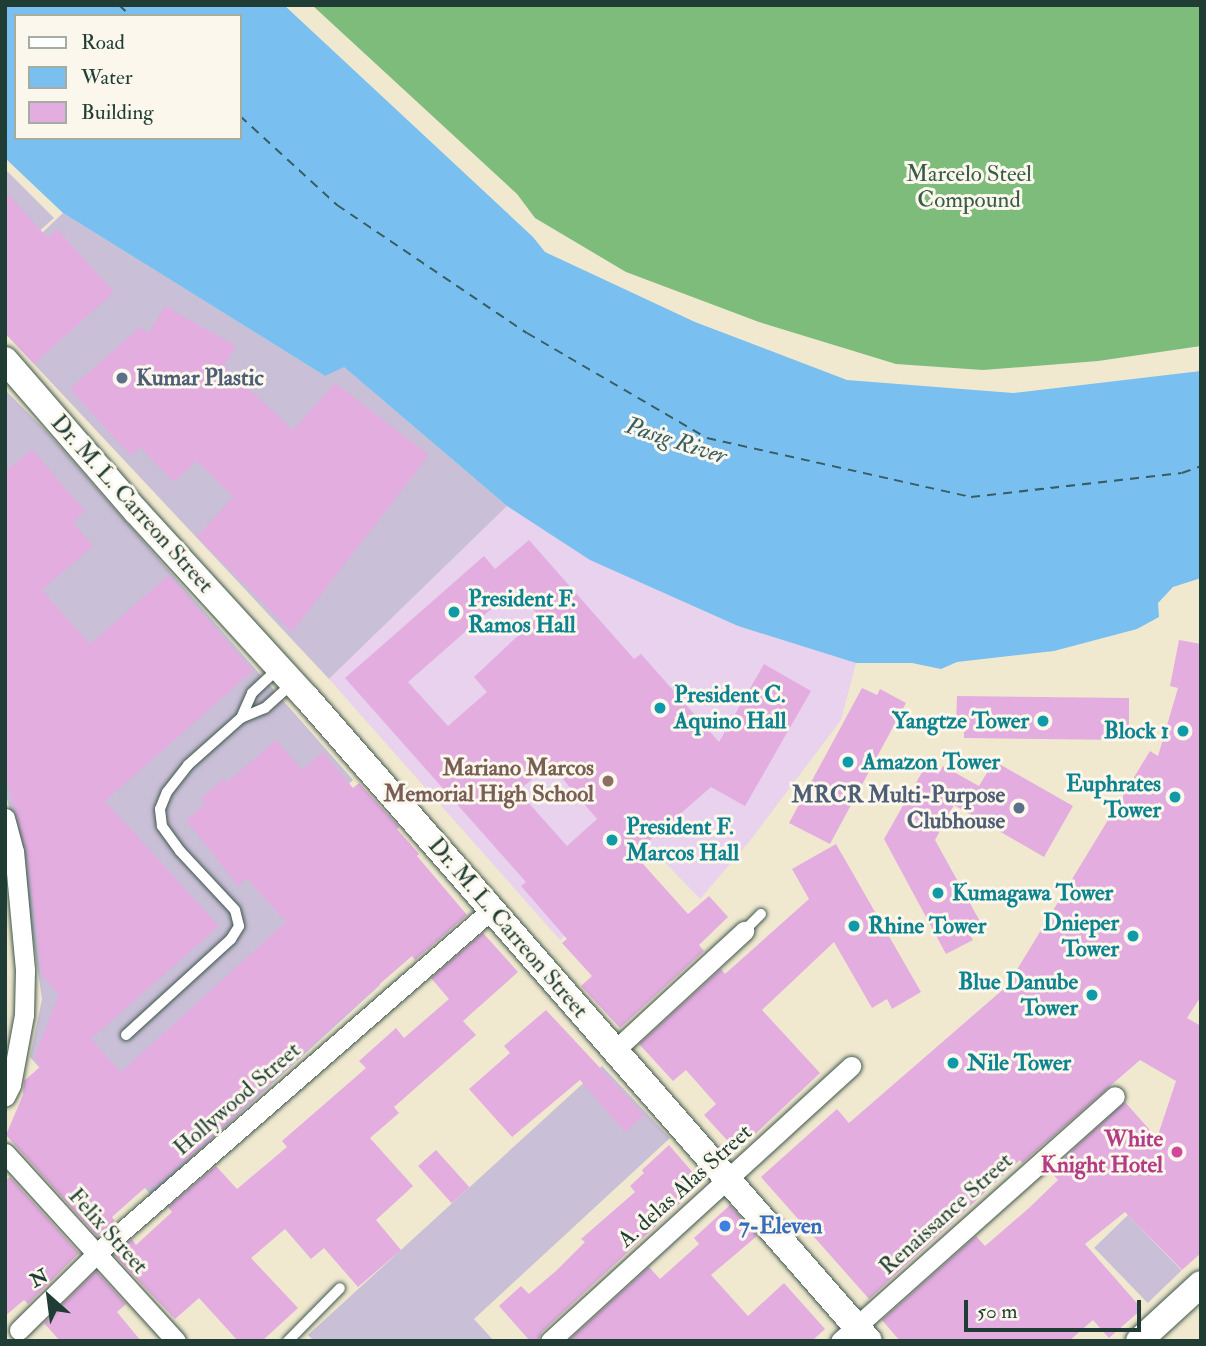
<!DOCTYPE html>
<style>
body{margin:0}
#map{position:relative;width:1206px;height:1346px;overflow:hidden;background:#f0e9d0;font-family:"IM FELL Double Pica",serif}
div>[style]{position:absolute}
.built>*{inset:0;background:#e8d2ee}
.industrial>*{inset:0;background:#c9bfd7;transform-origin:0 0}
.forest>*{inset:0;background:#7dbc7b}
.water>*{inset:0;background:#79bff0}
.ferry>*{height:2px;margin-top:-1px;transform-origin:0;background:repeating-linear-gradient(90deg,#365e63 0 9px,transparent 0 16px)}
.building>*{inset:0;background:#e3ade0;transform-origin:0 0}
.roads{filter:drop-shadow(0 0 2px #3e574b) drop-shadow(0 0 2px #3e574b)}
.lane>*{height:10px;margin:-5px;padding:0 5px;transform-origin:5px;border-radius:5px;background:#fff}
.street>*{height:19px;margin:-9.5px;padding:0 9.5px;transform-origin:9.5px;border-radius:9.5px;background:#fff}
.secondary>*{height:26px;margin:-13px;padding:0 13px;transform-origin:13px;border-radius:13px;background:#fff}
.dots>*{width:19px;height:19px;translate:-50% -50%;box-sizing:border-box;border:4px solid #fbf7ec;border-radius:50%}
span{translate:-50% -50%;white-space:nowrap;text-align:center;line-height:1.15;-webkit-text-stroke:6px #fbf7ec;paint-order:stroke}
.park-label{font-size:23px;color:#385d47}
.service-label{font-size:23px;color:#4e5e75;font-weight:700}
.left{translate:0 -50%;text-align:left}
.right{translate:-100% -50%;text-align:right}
.street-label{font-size:23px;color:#1f3d34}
.culture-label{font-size:23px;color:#0d838f;font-weight:700}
.education-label{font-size:23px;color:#785e54;font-weight:700}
.hotel-label{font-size:23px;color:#b23c85;font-weight:700}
.shop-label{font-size:23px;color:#366cbe;font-weight:700}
.water-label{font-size:24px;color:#365e63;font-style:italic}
.frame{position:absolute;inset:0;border:7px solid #1f3d34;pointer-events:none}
.legend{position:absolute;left:14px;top:14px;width:228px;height:126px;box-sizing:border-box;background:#fbf7ec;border:2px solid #a3ada2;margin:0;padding:9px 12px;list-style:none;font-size:21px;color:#1f3d34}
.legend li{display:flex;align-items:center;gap:14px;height:35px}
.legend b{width:35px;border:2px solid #a3ada2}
.north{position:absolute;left:14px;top:1262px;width:70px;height:70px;-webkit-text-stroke:5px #fbf7ec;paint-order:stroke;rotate:332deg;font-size:19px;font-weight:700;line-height:28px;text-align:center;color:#1f3d34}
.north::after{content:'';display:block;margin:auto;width:24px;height:32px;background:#1f3d34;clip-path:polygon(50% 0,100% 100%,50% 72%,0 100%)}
.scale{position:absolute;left:964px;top:1300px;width:177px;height:32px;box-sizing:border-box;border:4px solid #1f3d34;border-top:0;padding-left:9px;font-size:21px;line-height:24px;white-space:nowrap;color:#1f3d34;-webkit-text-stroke:5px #fbf7ec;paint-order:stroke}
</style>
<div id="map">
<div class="built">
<div style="clip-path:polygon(507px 506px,591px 560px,738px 626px,856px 663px,841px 720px,749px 842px,700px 899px,656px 853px,560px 940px,329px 679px)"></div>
</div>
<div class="industrial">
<div style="clip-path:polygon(5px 169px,54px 218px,5px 262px)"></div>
<div style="clip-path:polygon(63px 213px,325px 376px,343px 366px,507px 506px,329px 679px,5px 333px,5px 268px)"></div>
<div style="clip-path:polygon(5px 390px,46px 431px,353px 780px,268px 857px,380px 985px,151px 1195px,30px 1057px,42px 999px,24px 874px,5px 790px)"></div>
<div style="clip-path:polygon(602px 1066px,670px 1138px,474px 1319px,494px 1341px,314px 1341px,308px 1335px)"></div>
<div style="left:1128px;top:1215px;width:77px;height:47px;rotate:46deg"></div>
</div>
<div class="forest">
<div style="clip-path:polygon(312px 5px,1201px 5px,1201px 346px,1098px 361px,983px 370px,896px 364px,759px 322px,626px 272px,535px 218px,517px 194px)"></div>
</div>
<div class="water">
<div style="clip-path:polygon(evenodd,5px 5px,284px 5px,533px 237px,545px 252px,695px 322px,847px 380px,1013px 393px,1201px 371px,1201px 578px,1173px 587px,1158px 603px,1159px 617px,1137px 629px,1054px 651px,957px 662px,941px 669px,912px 663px,856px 663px,738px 626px,590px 560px,507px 506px,344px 367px,325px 376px,63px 213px,5px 158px,5px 5px,16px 16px,240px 16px,240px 138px,16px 138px,16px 16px)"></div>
</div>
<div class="ferry">
<div style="left:119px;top:5px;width:16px;rotate:43deg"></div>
<div style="left:240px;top:116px;width:132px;rotate:42.5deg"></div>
<div style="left:337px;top:205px;width:229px;rotate:34deg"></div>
<div style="left:527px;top:333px;width:208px;rotate:30.3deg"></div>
<div style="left:707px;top:438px;width:271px;rotate:12.6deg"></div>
<div style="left:971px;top:497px;width:212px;rotate:-6.5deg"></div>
<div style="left:1182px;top:473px;width:20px;rotate:-20deg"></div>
</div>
<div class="building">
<div style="clip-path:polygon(5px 191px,48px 238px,57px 229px,114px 292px,34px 364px,5px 333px)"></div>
<div style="clip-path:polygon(165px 306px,236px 346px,224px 366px,293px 430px,335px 383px,429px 455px,292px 632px,197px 537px,233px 497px,197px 461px,174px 482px,140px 447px,131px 456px,70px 389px,140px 327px,149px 333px)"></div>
<div style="clip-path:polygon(32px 449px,85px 511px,73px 522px,93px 546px,42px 590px,90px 644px,169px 575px,253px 671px,105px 801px,219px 926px,91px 1039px,121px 1072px,286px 922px,247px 878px,238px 886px,186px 820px,205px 804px,200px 799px,224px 779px,226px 783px,276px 740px,302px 770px,323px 752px,353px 788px,359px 783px,399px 827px,397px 829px,419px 854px,417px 856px,467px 915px,415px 960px,412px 956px,382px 982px,200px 1147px,152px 1189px,148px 1185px,112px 1217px,115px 1221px,97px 1236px,6px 1135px,23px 1095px,24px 1081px,41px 1066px,34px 1058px,59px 995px,42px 975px,26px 850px,5px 774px,5px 472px)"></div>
<div style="clip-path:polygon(evenodd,529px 540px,634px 659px,641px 654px,719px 742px,764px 664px,811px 691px,745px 806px,711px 787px,634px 854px,688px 914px,709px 896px,728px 917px,699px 945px,704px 951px,620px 1028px,581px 986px,592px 976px,562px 943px,567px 939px,521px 886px,526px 882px,345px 678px,484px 556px,495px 569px,529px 540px,515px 588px,539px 616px,474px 677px,487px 692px,448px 726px,408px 682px,515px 588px,529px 540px,550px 764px,597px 819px,567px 846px,518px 791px,550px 764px)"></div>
<div style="clip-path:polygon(1179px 640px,1201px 644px,1201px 996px,1187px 1018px,1201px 1026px,1201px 1253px,1182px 1270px,1125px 1212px,1085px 1244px,1142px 1309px,1109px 1338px,1093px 1320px,1069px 1341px,900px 1341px,882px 1320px,976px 1236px,985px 1246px,1029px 1208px,1058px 1180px,1050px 1171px,1125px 1102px,1157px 1138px,1176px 1081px,1140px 1060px,1022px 1163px,1020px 1160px,869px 1299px,761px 1177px,837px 1109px,849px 1123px,1007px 986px,1150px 751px,1158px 756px,1178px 688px,1170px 686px)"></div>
<div style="clip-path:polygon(862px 688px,877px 695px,880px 689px,906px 703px,830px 844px,789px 823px)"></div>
<div style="clip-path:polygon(957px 696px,1129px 698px,1129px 740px,964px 738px,964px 724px,956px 724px)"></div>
<div style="clip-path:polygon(994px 761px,1073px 806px,1044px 857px,954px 805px,935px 840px,982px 925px,968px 932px,973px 940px,946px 954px,884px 839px,925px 767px,938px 774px,943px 766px,979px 786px)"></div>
<div style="clip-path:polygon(836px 844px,921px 992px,892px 1009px,887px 999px,872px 1008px,834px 942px,762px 1010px,820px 1073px,737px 1151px,704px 1115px,716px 1104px,686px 1070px,673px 1081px,639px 1044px,721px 969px,725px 974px,809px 899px,792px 869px)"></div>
<div style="clip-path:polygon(483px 933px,518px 972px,463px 1021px,476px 1035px,394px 1107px,399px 1113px,370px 1138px,413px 1186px,376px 1220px,401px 1250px,358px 1287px,324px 1248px,311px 1259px,285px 1229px,251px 1258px,298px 1308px,262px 1341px,238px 1341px,199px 1298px,175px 1319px,114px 1255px,132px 1239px,136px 1245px,172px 1212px,168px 1207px,216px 1166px,237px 1189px,287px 1147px,282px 1141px,366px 1068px,359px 1061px,396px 1028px,404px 1038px,449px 999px,431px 978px)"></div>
<div style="clip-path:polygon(546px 1010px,644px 1115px,625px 1132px,580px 1080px,512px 1137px,469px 1089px,510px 1053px,504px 1046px)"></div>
<div style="clip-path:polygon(669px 1145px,702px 1183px,542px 1332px,538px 1341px,530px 1341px,499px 1306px,521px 1286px,529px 1294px,557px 1270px,585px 1242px,581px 1239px,635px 1192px,630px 1186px,644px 1173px,642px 1170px)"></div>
<div style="left:436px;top:1150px;width:50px;height:24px;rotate:48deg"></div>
<div style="clip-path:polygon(10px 1177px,79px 1253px,28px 1304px,24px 1300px,5px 1316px,5px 1181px)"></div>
<div style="clip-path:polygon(730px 1205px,757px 1236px,711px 1275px,748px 1316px,784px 1283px,825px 1329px,812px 1341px,568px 1341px,649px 1267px,660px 1279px,699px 1244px,694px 1238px)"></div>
<div style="clip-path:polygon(96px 1271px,126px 1304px,117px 1312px,141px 1341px,60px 1341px,44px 1323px)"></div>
</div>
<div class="roads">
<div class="lane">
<div style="left:241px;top:718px;width:27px;rotate:-66deg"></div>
<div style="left:252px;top:693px;width:35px;rotate:-43deg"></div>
<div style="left:744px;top:931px;width:24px;rotate:-45deg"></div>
<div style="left:126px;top:1035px;width:142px;rotate:-42.4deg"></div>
<div style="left:231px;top:939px;width:15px;rotate:-58deg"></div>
<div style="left:239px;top:926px;width:16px;rotate:-104deg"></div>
<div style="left:235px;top:910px;width:81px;rotate:-133deg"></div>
<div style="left:180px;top:851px;width:31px;rotate:-126deg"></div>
<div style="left:162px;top:826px;width:17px;rotate:-97deg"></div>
<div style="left:160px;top:809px;width:18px;rotate:-68deg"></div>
<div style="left:167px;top:792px;width:34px;rotate:-52deg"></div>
<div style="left:188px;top:765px;width:71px;rotate:-41.6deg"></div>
<div style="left:241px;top:718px;width:26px;rotate:-23deg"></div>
<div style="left:265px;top:708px;width:36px;rotate:-42deg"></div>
<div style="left:288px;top:1341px;width:74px;rotate:-45.5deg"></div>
</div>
<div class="street">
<div style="left:5px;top:818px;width:34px;rotate:75deg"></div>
<div style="left:14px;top:851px;width:120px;rotate:84.7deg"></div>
<div style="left:25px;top:970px;width:45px;rotate:91.3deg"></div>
<div style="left:24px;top:1015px;width:71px;rotate:100.5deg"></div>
<div style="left:11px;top:1085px;width:13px;rotate:117deg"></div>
<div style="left:615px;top:1050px;width:176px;rotate:-42.7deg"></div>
<div style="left:5px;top:1153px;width:254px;rotate:47.7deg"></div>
<div style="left:19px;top:1330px;width:108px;rotate:-44.6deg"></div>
<div style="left:96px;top:1254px;width:524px;rotate:-41.05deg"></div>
<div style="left:550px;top:1341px;width:408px;rotate:-42.4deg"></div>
<div style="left:840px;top:1341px;width:368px;rotate:-41.7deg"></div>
</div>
<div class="secondary">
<div style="left:5px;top:360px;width:200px;rotate:49.1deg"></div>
<div style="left:136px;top:511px;width:252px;rotate:47.6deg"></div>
<div style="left:306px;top:697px;width:855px;rotate:48.84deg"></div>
<div style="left:1139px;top:1341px;width:84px;rotate:-42.6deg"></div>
</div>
</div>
<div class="dots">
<div style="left:122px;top:378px;background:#5c6f8a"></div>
<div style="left:454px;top:612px;background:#0f9aa8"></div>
<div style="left:660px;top:708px;background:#0f9aa8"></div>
<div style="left:1043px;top:721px;background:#0f9aa8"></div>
<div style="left:1183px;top:731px;background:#0f9aa8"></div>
<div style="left:848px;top:762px;background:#0f9aa8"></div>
<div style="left:608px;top:781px;background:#8d6e63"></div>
<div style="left:1175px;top:797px;background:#0f9aa8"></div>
<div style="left:1019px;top:808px;background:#5c6f8a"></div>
<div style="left:612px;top:840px;background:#0f9aa8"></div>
<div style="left:938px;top:893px;background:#0f9aa8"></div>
<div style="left:854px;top:926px;background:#0f9aa8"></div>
<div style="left:1133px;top:936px;background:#0f9aa8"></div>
<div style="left:1092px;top:995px;background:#0f9aa8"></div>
<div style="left:953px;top:1063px;background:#0f9aa8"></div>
<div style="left:1177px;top:1152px;background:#d1479c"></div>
<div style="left:725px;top:1226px;background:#3f7fe0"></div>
</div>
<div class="park-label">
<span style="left:969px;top:187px">Marcelo Steel<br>Compound</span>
</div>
<div class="service-label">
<span class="left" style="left:136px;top:378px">Kumar Plastic</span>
<span class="right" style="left:1005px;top:808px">MRCR Multi-Purpose<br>Clubhouse</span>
</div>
<div class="street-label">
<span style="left:132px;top:504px;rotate:48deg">Dr. M. L. Carreon Street</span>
<span style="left:508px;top:928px;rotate:49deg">Dr. M. L. Carreon Street</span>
<span style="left:237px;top:1099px;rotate:-41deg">Hollywood Street</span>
<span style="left:685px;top:1186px;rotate:-42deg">A. delas Alas Street</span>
<span style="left:946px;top:1214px;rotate:-42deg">Renaissance Street</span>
<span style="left:108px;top:1231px;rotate:48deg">Felix Street</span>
</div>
<div class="culture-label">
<span class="left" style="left:468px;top:612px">President F.<br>Ramos Hall</span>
<span class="left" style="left:674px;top:708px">President C.<br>Aquino Hall</span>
<span class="right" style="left:1029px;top:721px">Yangtze Tower</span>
<span class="right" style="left:1169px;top:731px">Block 1</span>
<span class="left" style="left:862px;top:762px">Amazon Tower</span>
<span class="right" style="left:1161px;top:797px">Euphrates<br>Tower</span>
<span class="left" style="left:626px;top:840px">President F.<br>Marcos Hall</span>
<span class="left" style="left:952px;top:893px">Kumagawa Tower</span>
<span class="right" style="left:1119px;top:936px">Dnieper<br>Tower</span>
<span class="left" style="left:868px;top:926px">Rhine Tower</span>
<span class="right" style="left:1078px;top:995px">Blue Danube<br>Tower</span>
<span class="left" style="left:967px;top:1063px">Nile Tower</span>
</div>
<div class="education-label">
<span class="right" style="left:594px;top:781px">Mariano Marcos<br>Memorial High School</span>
</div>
<div class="hotel-label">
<span class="right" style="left:1163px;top:1152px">White<br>Knight Hotel</span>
</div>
<div class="shop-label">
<span class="left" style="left:739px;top:1226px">7-Eleven</span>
</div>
<div class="water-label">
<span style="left:676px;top:441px;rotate:18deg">Pasig River</span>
</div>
<div class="frame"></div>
<ul class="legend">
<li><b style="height:9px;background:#fff"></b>Road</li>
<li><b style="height:19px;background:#79bff0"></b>Water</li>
<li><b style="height:19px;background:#e3ade0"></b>Building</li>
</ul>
<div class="north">N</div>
<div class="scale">50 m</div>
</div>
